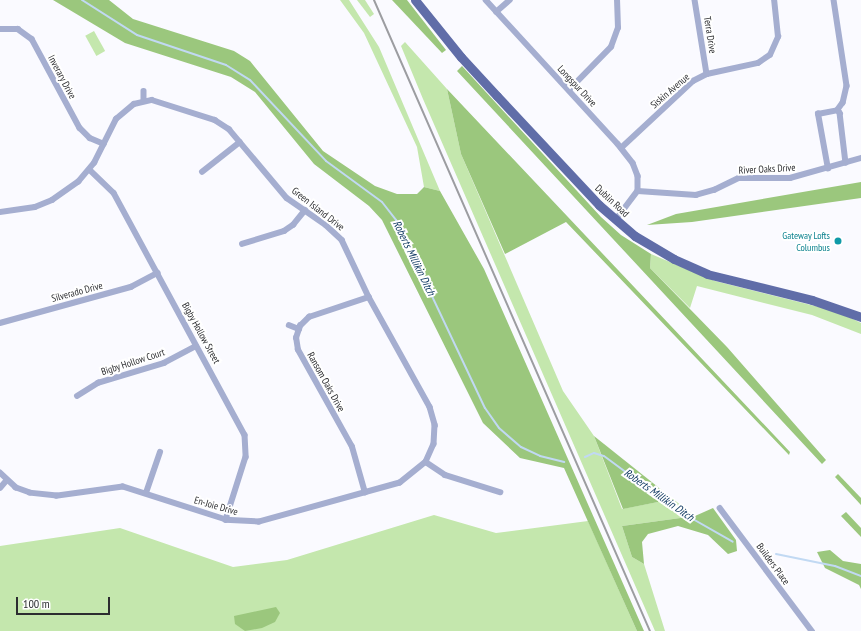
<!DOCTYPE html>
<style>
body{margin:0}
#map{position:relative;width:861px;height:631px;overflow:hidden;background:#fafaff;font-family:"PT Sans Narrow",sans-serif}
div>[style]{position:absolute}
.green>*{inset:0;background:#c4e7ad;transform-origin:0 0}
.forest>*{inset:0;background:#9bc77d}
.stream>*{height:2px;margin:-1px;padding:0 1px;transform-origin:1px;border-radius:1px;background:#c1d9f3}
.street>*{height:5.5px;margin:-2.75px;padding:0 2.75px;transform-origin:2.75px;border-radius:2.75px;background:#a5aed0}
.primary>*{height:9px;margin:-4.5px;padding:0 4.5px;transform-origin:4.5px;border-radius:4.5px;background:#606da8}
.rail>*{height:2px;margin:-1px;padding:0 1px;transform-origin:1px;border-radius:1px;background:#9c9da1}
.dots>*{width:11px;height:11px;translate:-50% -50%;box-sizing:border-box;border:2px solid #fff;border-radius:50%}
span{translate:-50% -50%;white-space:nowrap;text-align:center;line-height:1.15;-webkit-text-stroke:4px #fff;paint-order:stroke}
.street-label{font-size:10px;color:#2c2d30}
.culture-label{font-size:10px;color:#0d838f}
.right{translate:-100% -50%;text-align:right}
.water-label{font-size:11px;color:#113a63;font-style:italic}
.scale{position:absolute;left:16px;top:597px;width:94px;height:18px;box-sizing:border-box;border:2px solid #2c2d30;border-top:0;padding-left:5px;font-size:12px;line-height:14px;white-space:nowrap;color:#2c2d30;-webkit-text-stroke:3px #fff;paint-order:stroke}
</style>
<div id="map">
<div class="green">
<div style="clip-path:polygon(340px 0,349px 0,379px 47px,440px 191px,424px 187px,417px 147px,364px 33px)"></div>
<div style="clip-path:polygon(357px 0,365px 0,374px 14px,370px 17px)"></div>
<div style="left:94px;top:31px;width:23px;height:10px;rotate:61deg"></div>
<div style="clip-path:polygon(405px 42px,447px 89px,461px 154px,563px 391px,594px 436px,622px 509px,673px 499px,695px 516px,622px 526px,632px 557px,644px 564px,665px 631px,655px 631px,423px 99px,401px 46px)"></div>
<div style="clip-path:polygon(651px 254px,715px 281px,823px 308px,851px 318px,861px 323px,861px 334px,812px 315px,697px 286px,690px 308px,650px 268px)"></div>
<div style="clip-path:polygon(434px 515px,496px 533px,588px 521px,637px 631px,0 631px,0 546px,120px 528px,233px 567px,287px 560px)"></div>
</div>
<div class="forest">
<div style="clip-path:polygon(53px 0,109px 0,133px 19px,234px 51px,250px 61px,323px 151px,375px 186px,397px 194px,417px 194px,424px 187px,440px 191px,484px 269px,644px 631px,637px 631px,564px 468px,520px 458px,483px 423px,382px 220px,369px 206px,314px 164px,255px 92px,231px 77px,125px 43px)"></div>
<div style="clip-path:polygon(392px 0,407px 0,446px 50px,442px 53px)"></div>
<div style="clip-path:polygon(462px 66px,601px 217px,621px 235px,651px 254px,650px 268px,727px 347px,826px 460px,822px 464px,457px 71px)"></div>
<div style="clip-path:polygon(447px 89px,790px 452px,789px 455px,566px 222px,505px 254px,461px 154px)"></div>
<div style="clip-path:polygon(861px 182px,861px 198px,692px 222px,647px 225px,676px 214px)"></div>
<div style="clip-path:polygon(594px 436px,673px 499px,623px 509px)"></div>
<div style="clip-path:polygon(838px 474px,861px 498px,861px 505px,835px 477px)"></div>
<div style="clip-path:polygon(713px 508px,736px 540px,737px 551px,728px 554px,708px 535px,678px 526px,648px 534px,642px 542px,644px 564px,632px 557px,622px 526px,695px 516px)"></div>
<div style="clip-path:polygon(846px 512px,861px 528px,861px 537px,841px 516px)"></div>
<div style="clip-path:polygon(830px 550px,843px 561px,861px 564px,861px 589px,859px 585px,825px 568px,817px 552px)"></div>
<div style="clip-path:polygon(276px 607px,280px 613px,275px 622px,262px 628px,245px 631px,235px 624px,234px 616px)"></div>
</div>
<div class="stream">
<div style="left:82px;top:0;width:65px;rotate:32.5deg"></div>
<div style="left:137px;top:35px;width:94px;rotate:18.6deg"></div>
<div style="left:226px;top:65px;width:28px;rotate:32deg"></div>
<div style="left:250px;top:80px;width:111px;rotate:46.8deg"></div>
<div style="left:326px;top:161px;width:69px;rotate:36.2deg"></div>
<div style="left:382px;top:202px;width:23px;rotate:52deg"></div>
<div style="left:396px;top:220px;width:208px;rotate:64.7deg"></div>
<div style="left:485px;top:408px;width:24px;rotate:55deg"></div>
<div style="left:499px;top:428px;width:29px;rotate:41deg"></div>
<div style="left:521px;top:447px;width:21px;rotate:25deg"></div>
<div style="left:540px;top:456px;width:25px;rotate:14deg"></div>
<div style="left:585px;top:457px;width:10px;rotate:-24deg"></div>
<div style="left:594px;top:453px;width:10px;rotate:17deg"></div>
<div style="left:604px;top:456px;width:91px;rotate:36.5deg"></div>
<div style="left:677px;top:510px;width:64px;rotate:29.7deg"></div>
<div style="left:776px;top:554px;width:60px;rotate:11.5deg"></div>
<div style="left:835px;top:566px;width:28px;rotate:21deg"></div>
</div>
<div class="street">
<div style="left:486px;top:0;width:195px;rotate:47.5deg"></div>
<div style="left:618px;top:144px;width:24px;rotate:52deg"></div>
<div style="left:633px;top:163px;width:14px;rotate:69deg"></div>
<div style="left:638px;top:176px;width:15px;rotate:90deg"></div>
<div style="left:638px;top:191px;width:36px;rotate:127deg"></div>
<div style="left:695px;top:0;width:75px;rotate:80.8deg"></div>
<div style="left:834px;top:0;width:87px;rotate:81.4deg"></div>
<div style="left:847px;top:86px;width:17px;rotate:103deg"></div>
<div style="left:843px;top:103px;width:9px;rotate:126deg"></div>
<div style="left:496px;top:12px;width:18px;rotate:-41deg"></div>
<div style="left:0;top:29px;width:18px"></div>
<div style="left:18px;top:29px;width:17px;rotate:36deg"></div>
<div style="left:32px;top:39px;width:101px;rotate:61.7deg"></div>
<div style="left:80px;top:128px;width:14px;rotate:45deg"></div>
<div style="left:90px;top:138px;width:15px;rotate:23deg"></div>
<div style="left:569px;top:90px;width:60px;rotate:-45.7deg"></div>
<div style="left:611px;top:47px;width:20px;rotate:-70deg"></div>
<div style="left:618px;top:28px;width:28px;rotate:-92deg"></div>
<div style="left:144px;top:91px;width:10px;rotate:90deg"></div>
<div style="left:621px;top:148px;width:98px;rotate:-42.9deg"></div>
<div style="left:693px;top:81px;width:16px;rotate:-27deg"></div>
<div style="left:707px;top:74px;width:52px;rotate:-12.2deg"></div>
<div style="left:758px;top:63px;width:14px;rotate:-34deg"></div>
<div style="left:770px;top:55px;width:20px;rotate:-66deg"></div>
<div style="left:778px;top:37px;width:37px;rotate:-96deg"></div>
<div style="left:828px;top:169px;width:56px;rotate:-100.3deg"></div>
<div style="left:818px;top:114px;width:20px;rotate:-11deg"></div>
<div style="left:838px;top:110px;width:4px;rotate:56deg"></div>
<div style="left:840px;top:113px;width:50px;rotate:83.2deg"></div>
<div style="left:90px;top:170px;width:33px;rotate:44deg"></div>
<div style="left:114px;top:193px;width:275px;rotate:61.6deg"></div>
<div style="left:245px;top:435px;width:22px;rotate:87deg"></div>
<div style="left:246px;top:457px;width:66px;rotate:107.6deg"></div>
<div style="left:202px;top:172px;width:48px;rotate:-38.3deg"></div>
<div style="left:638px;top:191px;width:58px;rotate:3.9deg"></div>
<div style="left:696px;top:195px;width:19px;rotate:-16deg"></div>
<div style="left:714px;top:190px;width:28px;rotate:-26deg"></div>
<div style="left:739px;top:178px;width:51px"></div>
<div style="left:790px;top:178px;width:74px;rotate:-15.7deg"></div>
<div style="left:0;top:212px;width:35px;rotate:-8deg"></div>
<div style="left:35px;top:207px;width:18px;rotate:-22deg"></div>
<div style="left:52px;top:200px;width:32px;rotate:-35deg"></div>
<div style="left:78px;top:182px;width:25px;rotate:-50deg"></div>
<div style="left:94px;top:163px;width:49px;rotate:-63.4deg"></div>
<div style="left:116px;top:119px;width:23px;rotate:-40deg"></div>
<div style="left:134px;top:104px;width:18px;rotate:-13deg"></div>
<div style="left:152px;top:100px;width:66px;rotate:17.6deg"></div>
<div style="left:215px;top:120px;width:17px;rotate:33deg"></div>
<div style="left:229px;top:129px;width:90px;rotate:50deg"></div>
<div style="left:287px;top:198px;width:47px;rotate:34.7deg"></div>
<div style="left:326px;top:225px;width:22px;rotate:43deg"></div>
<div style="left:342px;top:240px;width:63px;rotate:64.7deg"></div>
<div style="left:369px;top:297px;width:126px;rotate:61deg"></div>
<div style="left:430px;top:407px;width:19px;rotate:74deg"></div>
<div style="left:435px;top:425px;width:19px;rotate:93deg"></div>
<div style="left:434px;top:444px;width:20px;rotate:114deg"></div>
<div style="left:426px;top:462px;width:33px;rotate:141deg"></div>
<div style="left:400px;top:483px;width:146px;rotate:164.5deg"></div>
<div style="left:259px;top:522px;width:33px;rotate:-177deg"></div>
<div style="left:226px;top:520px;width:108px;rotate:-162.2deg"></div>
<div style="left:123px;top:487px;width:67px;rotate:172.2deg"></div>
<div style="left:57px;top:496px;width:27px;rotate:-174deg"></div>
<div style="left:30px;top:493px;width:15px;rotate:-160deg"></div>
<div style="left:16px;top:488px;width:22px;rotate:-137deg"></div>
<div style="left:242px;top:244px;width:44px;rotate:-17.2deg"></div>
<div style="left:284px;top:231px;width:11px;rotate:-34deg"></div>
<div style="left:293px;top:225px;width:19px;rotate:-51deg"></div>
<div style="left:0;top:323px;width:136px;rotate:-15.4deg"></div>
<div style="left:131px;top:287px;width:30px;rotate:-28deg"></div>
<div style="left:289px;top:325px;width:11px;rotate:22deg"></div>
<div style="left:77px;top:396px;width:25px;rotate:-32deg"></div>
<div style="left:98px;top:383px;width:69px;rotate:-16.9deg"></div>
<div style="left:164px;top:363px;width:36px;rotate:-28deg"></div>
<div style="left:426px;top:462px;width:23px;rotate:34deg"></div>
<div style="left:445px;top:475px;width:58px;rotate:17.2deg"></div>
<div style="left:0;top:488px;width:9px;rotate:-49deg"></div>
<div style="left:146px;top:493px;width:43px;rotate:-71.1deg"></div>
<div style="left:365px;top:493px;width:48px;rotate:-105.8deg"></div>
<div style="left:352px;top:447px;width:111px;rotate:-119.1deg"></div>
<div style="left:298px;top:350px;width:12px;rotate:-99deg"></div>
<div style="left:296px;top:338px;width:13px;rotate:-72deg"></div>
<div style="left:300px;top:326px;width:13px;rotate:-45deg"></div>
<div style="left:309px;top:317px;width:63px;rotate:-18.4deg"></div>
<div style="left:720px;top:508px;width:154px;rotate:53.2deg"></div>
</div>
<div class="primary">
<div style="left:415px;top:0;width:73px;rotate:51.1deg"></div>
<div style="left:461px;top:57px;width:53px;rotate:47.3deg"></div>
<div style="left:497px;top:96px;width:149px;rotate:46.9deg"></div>
<div style="left:599px;top:205px;width:48px;rotate:40.7deg"></div>
<div style="left:635px;top:236px;width:45px;rotate:30.5deg"></div>
<div style="left:674px;top:259px;width:36px;rotate:24deg"></div>
<div style="left:707px;top:274px;width:108px;rotate:13.9deg"></div>
<div style="left:812px;top:300px;width:52px;rotate:19.1deg"></div>
</div>
<div class="rail">
<div style="left:374px;top:0;width:689px;rotate:66.38deg"></div>
</div>
<div class="dots">
<div style="left:838px;top:241px;background:#0f9aa8"></div>
</div>
<div class="street-label">
<span style="left:710px;top:35px;rotate:81deg">Terra Drive</span>
<span style="left:62px;top:77px;rotate:62deg">Inverary Drive</span>
<span style="left:577px;top:86px;rotate:47deg">Longspur Drive</span>
<span style="left:670px;top:91px;rotate:-41deg">Siskin Avenue</span>
<span style="left:767px;top:169px;rotate:-3deg">River Oaks Drive</span>
<span style="left:612px;top:201px;rotate:43deg">Dublin Road</span>
<span style="left:318px;top:209px;rotate:38deg">Green Island Drive</span>
<span style="left:77px;top:292px;rotate:-15deg">Silverado Drive</span>
<span style="left:201px;top:333px;rotate:61deg">Bigby Hollow Street</span>
<span style="left:133px;top:362px;rotate:-18deg">Bigby Hollow Court</span>
<span style="left:326px;top:382px;rotate:61deg">Ransom Oaks Drive</span>
<span style="left:216px;top:506px;rotate:16deg">En-Joie Drive</span>
<span style="left:773px;top:564px;rotate:54deg">Builders Place</span>
</div>
<div class="culture-label">
<span class="right" style="left:830px;top:241px">Gateway Lofts<br>Columbus</span>
</div>
<div class="water-label">
<span style="left:414px;top:258px;rotate:64deg">Roberts Millikin Ditch</span>
<span style="left:659px;top:495px;rotate:35deg">Roberts Millikin Ditch</span>
</div>
<div class="scale">100 m</div>
</div>
